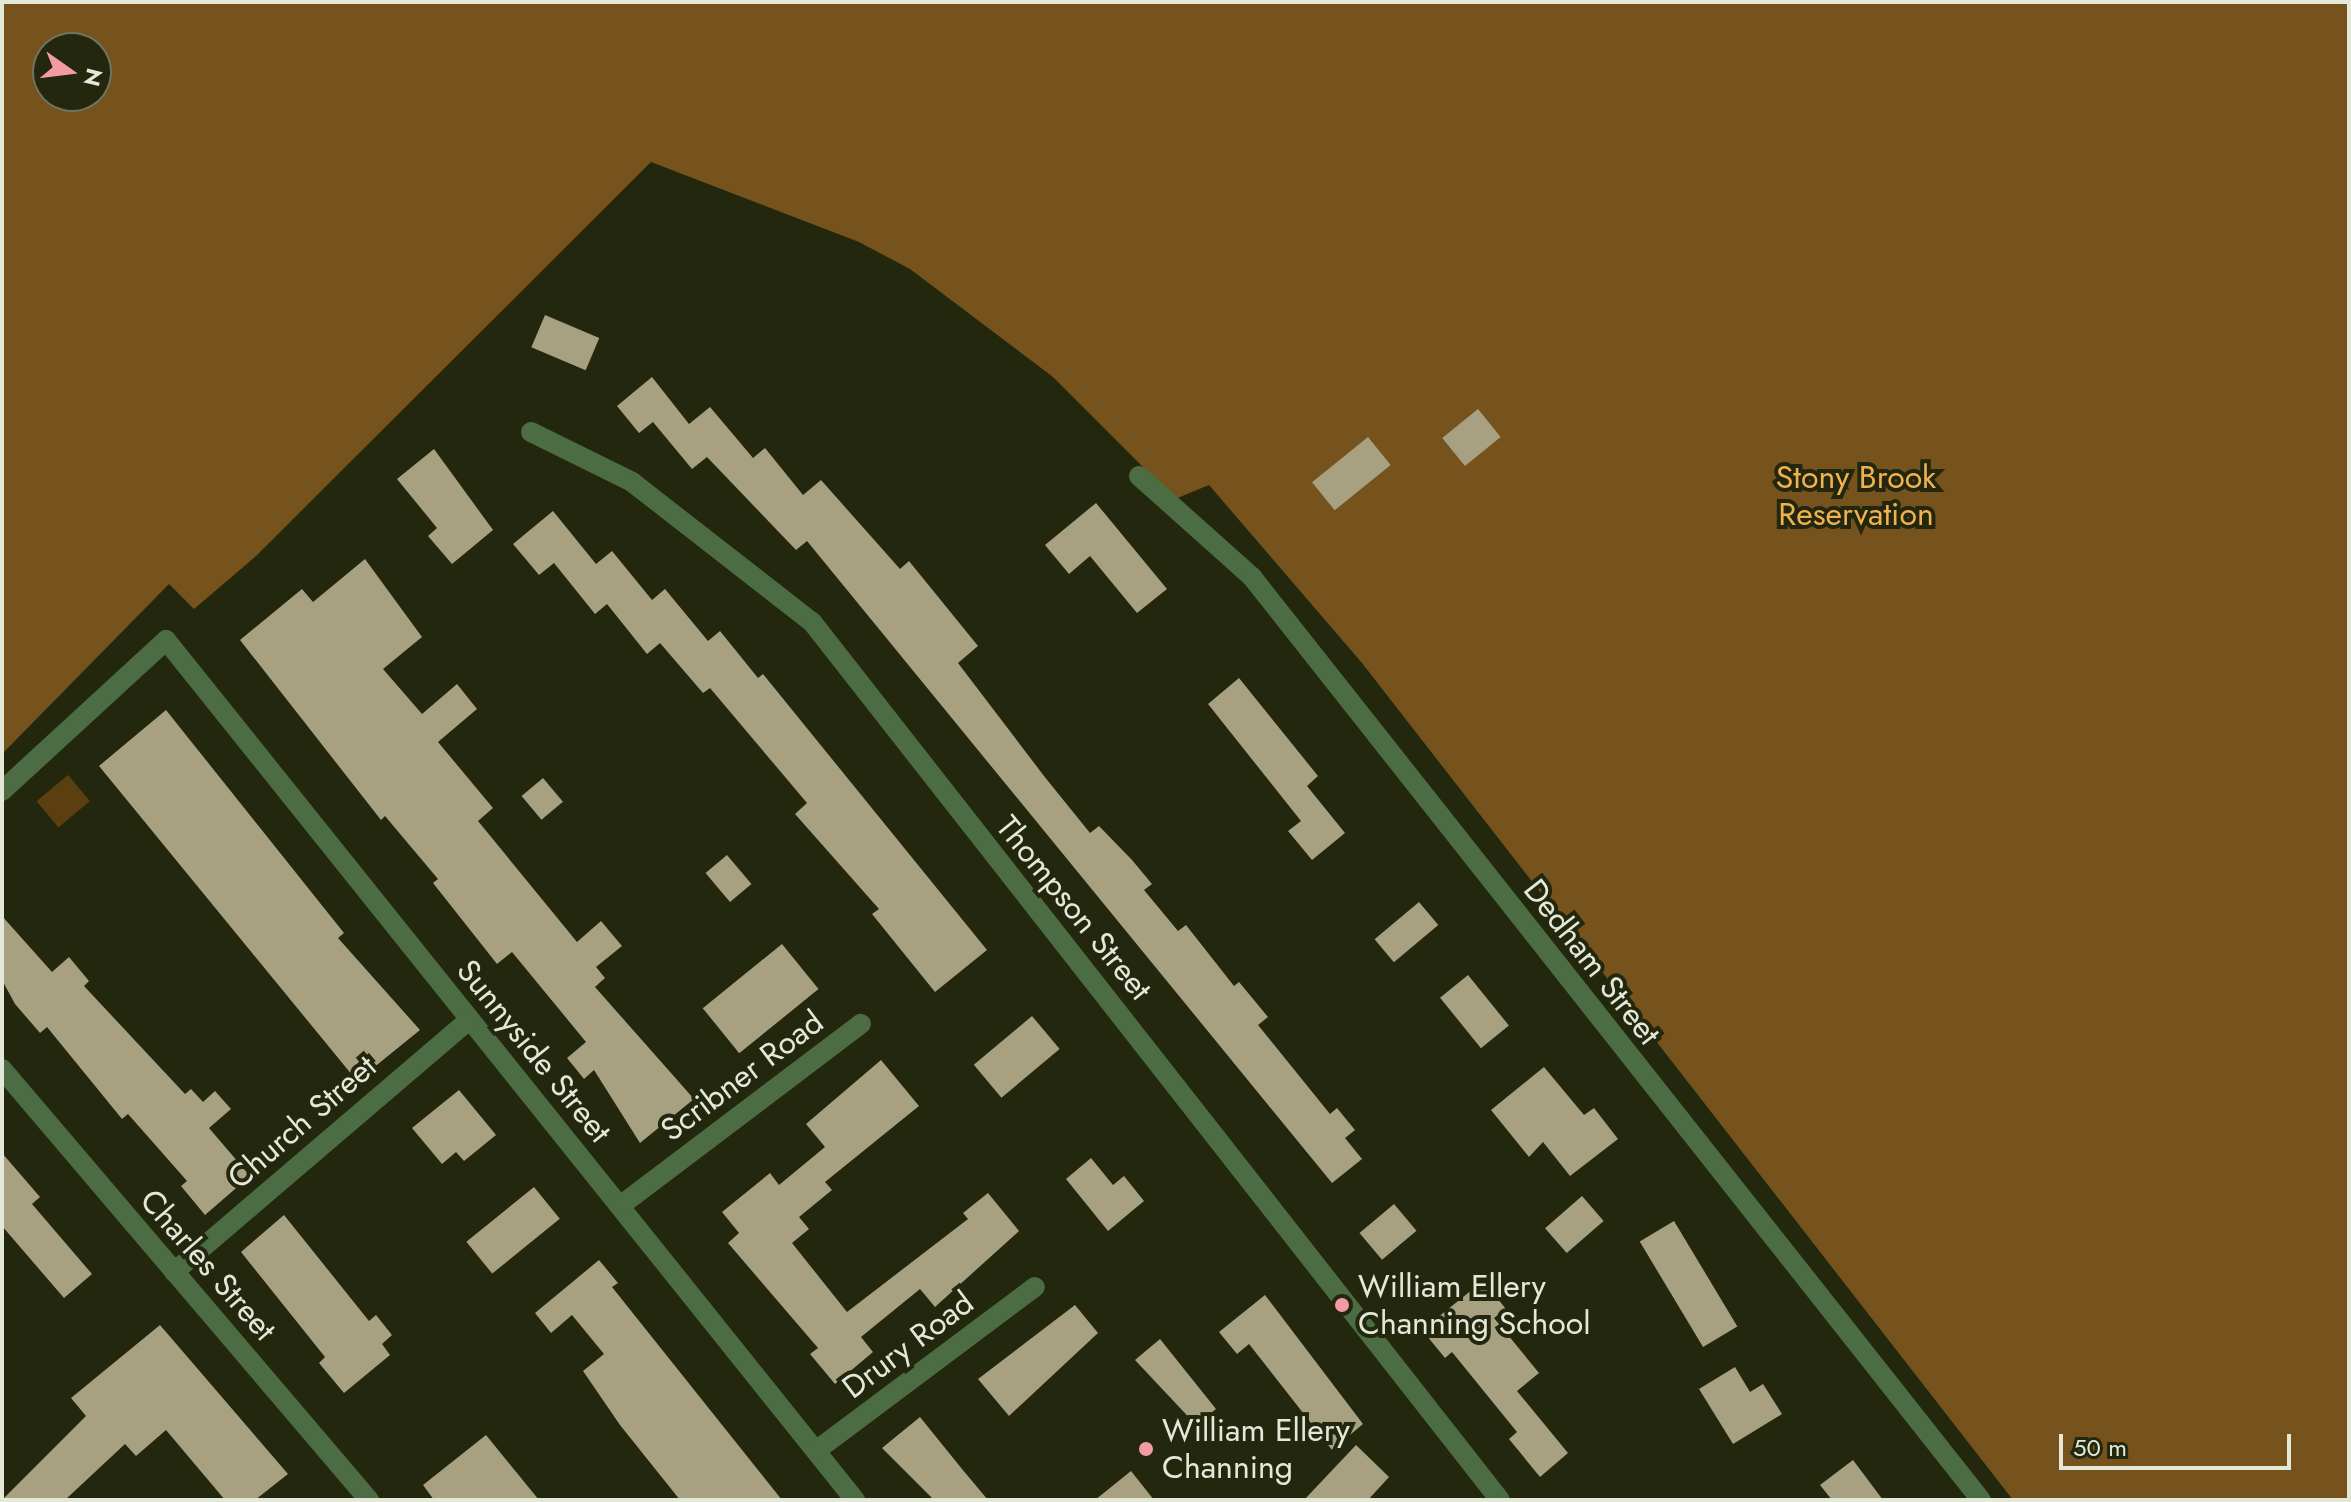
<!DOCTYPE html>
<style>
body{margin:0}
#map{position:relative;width:2351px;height:1502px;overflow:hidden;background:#22270d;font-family:Jost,sans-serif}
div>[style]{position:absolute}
.green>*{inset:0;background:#5c3f11;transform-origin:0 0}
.forest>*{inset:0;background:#76531c}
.building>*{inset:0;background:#a7a081;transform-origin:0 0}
.street>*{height:20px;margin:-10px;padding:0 10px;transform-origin:10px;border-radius:10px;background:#4c6c43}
.dots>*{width:22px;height:22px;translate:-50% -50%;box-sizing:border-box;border:4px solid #22270d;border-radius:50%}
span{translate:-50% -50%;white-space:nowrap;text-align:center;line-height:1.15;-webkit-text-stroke:8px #22270d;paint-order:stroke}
.park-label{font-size:32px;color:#f1b14f}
.street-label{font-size:32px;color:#e4e8d8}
.poi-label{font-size:32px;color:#e4e8d8}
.left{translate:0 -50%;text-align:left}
.frame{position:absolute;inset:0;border:4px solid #e4e8d8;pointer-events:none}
.north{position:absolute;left:32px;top:32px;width:80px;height:80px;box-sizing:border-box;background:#22270d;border:2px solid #70745e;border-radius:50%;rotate:104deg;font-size:22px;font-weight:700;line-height:32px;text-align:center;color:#e4e8d8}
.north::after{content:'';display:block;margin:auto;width:28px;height:36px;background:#f49aa5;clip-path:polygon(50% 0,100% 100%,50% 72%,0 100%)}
.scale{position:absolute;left:2059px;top:1434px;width:232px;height:36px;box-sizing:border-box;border:4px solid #e4e8d8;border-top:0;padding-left:10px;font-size:24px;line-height:28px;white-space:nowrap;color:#e4e8d8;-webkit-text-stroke:6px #22270d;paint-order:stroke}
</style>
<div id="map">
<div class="green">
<div style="left:68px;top:775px;width:34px;height:41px;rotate:50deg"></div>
</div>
<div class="forest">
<div style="clip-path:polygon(evenodd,2px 2px,2349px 2px,2349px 1500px,2013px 1500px,1362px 663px,1209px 485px,1175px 499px,1053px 377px,910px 269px,859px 242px,651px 162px,255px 557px,194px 609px,169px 584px,2px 754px,2px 2px,48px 48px,96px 48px,96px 96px,48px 96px,48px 48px)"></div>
</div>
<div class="building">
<div style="left:545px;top:315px;width:59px;height:35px;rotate:23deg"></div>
<div style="clip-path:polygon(652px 377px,689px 424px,710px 407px,753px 458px,765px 448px,803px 495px,821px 480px,900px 569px,909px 561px,978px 646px,958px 663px,1044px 776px,1090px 833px,1099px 826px,1132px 860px,1152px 884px,1144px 890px,1178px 931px,1186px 925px,1234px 986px,1239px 982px,1268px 1017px,1258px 1025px,1330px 1114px,1337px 1108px,1355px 1130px,1345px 1138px,1362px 1159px,1332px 1183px,807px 541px,796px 550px,707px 457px,692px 469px,653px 422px,639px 433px,617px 406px)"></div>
<div style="left:1478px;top:409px;width:36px;height:46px;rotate:51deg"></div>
<div style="left:1368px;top:437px;width:36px;height:72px;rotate:51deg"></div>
<div style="clip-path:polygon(434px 449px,493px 530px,452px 564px,428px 536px,437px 528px,397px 479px)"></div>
<div style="clip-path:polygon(1096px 503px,1167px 589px,1137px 613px,1090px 556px,1069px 574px,1045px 545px)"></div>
<div style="clip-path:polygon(553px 511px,596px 564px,612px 551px,652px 600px,665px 589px,708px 641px,720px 631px,758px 678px,763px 674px,987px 950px,935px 992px,872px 914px,879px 909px,795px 814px,807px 803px,710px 688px,703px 693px,660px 643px,647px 654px,607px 604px,595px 614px,554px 563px,539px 575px,513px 544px)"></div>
<div style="clip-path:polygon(365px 559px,422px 637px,383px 669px,422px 714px,457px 684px,477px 709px,438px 742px,493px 808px,478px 821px,577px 942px,601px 921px,622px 946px,596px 967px,605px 978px,595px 987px,694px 1099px,640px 1143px,594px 1070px,584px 1079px,567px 1058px,586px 1042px,512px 952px,497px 964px,433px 883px,438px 879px,385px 816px,381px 820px,240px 640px,302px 589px,313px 602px)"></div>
<div style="clip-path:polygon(1239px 678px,1318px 776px,1307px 786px,1345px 833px,1312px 860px,1288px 831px,1301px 821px,1208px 704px)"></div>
<div style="clip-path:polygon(166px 710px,344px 933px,338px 938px,420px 1030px,357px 1081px,99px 766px)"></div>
<div style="left:543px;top:778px;width:31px;height:28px;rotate:50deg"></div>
<div style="left:727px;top:855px;width:38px;height:28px;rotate:50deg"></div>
<div style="left:1419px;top:902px;width:30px;height:58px;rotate:50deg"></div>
<div style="clip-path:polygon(2px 916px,52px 972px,69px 957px,89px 981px,84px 986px,185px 1094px,191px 1089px,203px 1102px,215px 1091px,231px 1109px,209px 1128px,250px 1176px,205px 1215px,181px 1186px,187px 1181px,128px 1114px,122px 1119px,47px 1027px,40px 1033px,15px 1004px,2px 980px)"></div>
<div style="left:782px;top:944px;width:58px;height:102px;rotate:51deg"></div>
<div style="left:1468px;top:975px;width:65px;height:36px;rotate:51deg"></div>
<div style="left:1032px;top:1016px;width:43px;height:76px;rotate:50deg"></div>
<div style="clip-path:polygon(881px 1060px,919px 1106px,825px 1182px,832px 1190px,799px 1217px,809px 1229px,792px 1243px,847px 1312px,968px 1219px,963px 1213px,988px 1193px,1019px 1231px,935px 1307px,920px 1289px,861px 1337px,873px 1352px,835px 1384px,810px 1354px,818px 1348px,728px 1243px,739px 1233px,722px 1212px,770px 1173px,779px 1185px,825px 1147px,806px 1124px)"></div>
<div style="clip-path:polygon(1544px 1067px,1584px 1115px,1594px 1108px,1618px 1139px,1570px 1176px,1543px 1142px,1529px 1157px,1491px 1110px)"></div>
<div style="clip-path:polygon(459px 1090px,496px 1135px,464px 1161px,456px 1152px,442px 1164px,412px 1128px)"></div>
<div style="clip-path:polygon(2px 1153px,40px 1197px,32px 1204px,92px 1274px,64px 1298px,2px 1226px)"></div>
<div style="clip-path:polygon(1091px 1158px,1113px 1185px,1124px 1176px,1144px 1201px,1108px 1231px,1066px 1179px)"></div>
<div style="left:534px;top:1187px;width:41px;height:87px;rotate:51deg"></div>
<div style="left:1582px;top:1196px;width:33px;height:49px;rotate:49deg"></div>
<div style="left:1394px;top:1204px;width:35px;height:45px;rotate:50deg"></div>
<div style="clip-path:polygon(284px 1215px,369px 1321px,376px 1315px,392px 1335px,382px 1344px,390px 1355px,344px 1393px,319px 1363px,325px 1357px,241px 1252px)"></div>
<div style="left:1674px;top:1221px;width:123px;height:40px;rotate:59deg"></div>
<div style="clip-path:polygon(599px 1260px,618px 1283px,612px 1287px,782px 1500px,680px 1500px,620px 1425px,583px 1371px,604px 1354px,572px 1315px,551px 1333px,535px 1313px)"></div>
<div style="clip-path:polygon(1483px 1281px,1506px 1309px,1494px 1318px,1539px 1373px,1517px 1391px,1568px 1453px,1540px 1477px,1509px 1439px,1517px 1432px,1452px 1352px,1445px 1358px,1422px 1330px)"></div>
<div style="clip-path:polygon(1265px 1295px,1363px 1424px,1332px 1450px,1249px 1344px,1237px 1354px,1219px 1332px)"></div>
<div style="clip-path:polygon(1075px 1305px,1098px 1333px,1009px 1416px,978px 1379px)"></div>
<div style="clip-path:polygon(160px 1325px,288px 1474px,255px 1500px,225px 1500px,166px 1430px,136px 1456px,125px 1444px,65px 1500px,2px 1500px,86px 1416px,71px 1398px)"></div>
<div style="clip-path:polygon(1160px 1339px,1216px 1409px,1196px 1425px,1135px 1360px)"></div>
<div style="clip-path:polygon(1735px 1367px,1750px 1392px,1763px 1384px,1782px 1414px,1733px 1444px,1699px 1389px)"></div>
<div style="clip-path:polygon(920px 1417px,962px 1469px,988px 1500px,934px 1500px,882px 1448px)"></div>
<div style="clip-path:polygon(486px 1435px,539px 1500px,434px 1500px,423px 1485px)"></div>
<div style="clip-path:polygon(1356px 1445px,1389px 1477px,1368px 1500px,1304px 1500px)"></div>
<div style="clip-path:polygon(1853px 1460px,1883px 1500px,1832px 1500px,1820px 1485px)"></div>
<div style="clip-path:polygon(1131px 1471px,1154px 1500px,1095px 1500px)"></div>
</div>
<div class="street">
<div style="left:531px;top:432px;width:113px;rotate:26.3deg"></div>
<div style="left:632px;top:482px;width:228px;rotate:37.9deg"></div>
<div style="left:812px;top:622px;width:1115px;rotate:51.92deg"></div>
<div style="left:1139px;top:476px;width:152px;rotate:41.8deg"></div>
<div style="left:1252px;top:577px;width:1176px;rotate:51.7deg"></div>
<div style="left:2px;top:791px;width:223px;rotate:-42.6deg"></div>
<div style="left:166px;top:640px;width:1102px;rotate:51.3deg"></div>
<div style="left:2px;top:1069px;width:566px;rotate:49.59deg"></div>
<div style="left:620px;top:1206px;width:302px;rotate:-37.1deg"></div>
<div style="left:174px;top:1272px;width:388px;rotate:-40.5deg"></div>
<div style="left:817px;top:1450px;width:272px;rotate:-36.8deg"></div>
</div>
<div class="dots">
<div style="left:1342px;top:1305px;background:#f49aa5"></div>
<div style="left:1146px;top:1449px;background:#f49aa5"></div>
</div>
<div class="park-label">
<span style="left:1856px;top:496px">Stony Brook<br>Reservation</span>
</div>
<div class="street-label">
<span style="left:1074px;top:908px;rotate:51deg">Thompson Street</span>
<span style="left:1592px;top:962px;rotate:52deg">Dedham Street</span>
<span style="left:534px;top:1051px;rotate:51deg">Sunnyside Street</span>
<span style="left:742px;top:1076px;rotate:-37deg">Scribner Road</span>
<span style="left:302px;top:1122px;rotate:-41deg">Church Street</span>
<span style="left:208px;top:1265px;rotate:49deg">Charles Street</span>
<span style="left:908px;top:1345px;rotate:-37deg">Drury Road</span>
</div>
<div class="poi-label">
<span class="left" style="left:1358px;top:1305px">William Ellery<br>Channing School</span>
<span class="left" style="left:1162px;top:1449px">William Ellery<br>Channing</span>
</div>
<div class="frame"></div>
<div class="north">N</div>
<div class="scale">50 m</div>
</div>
